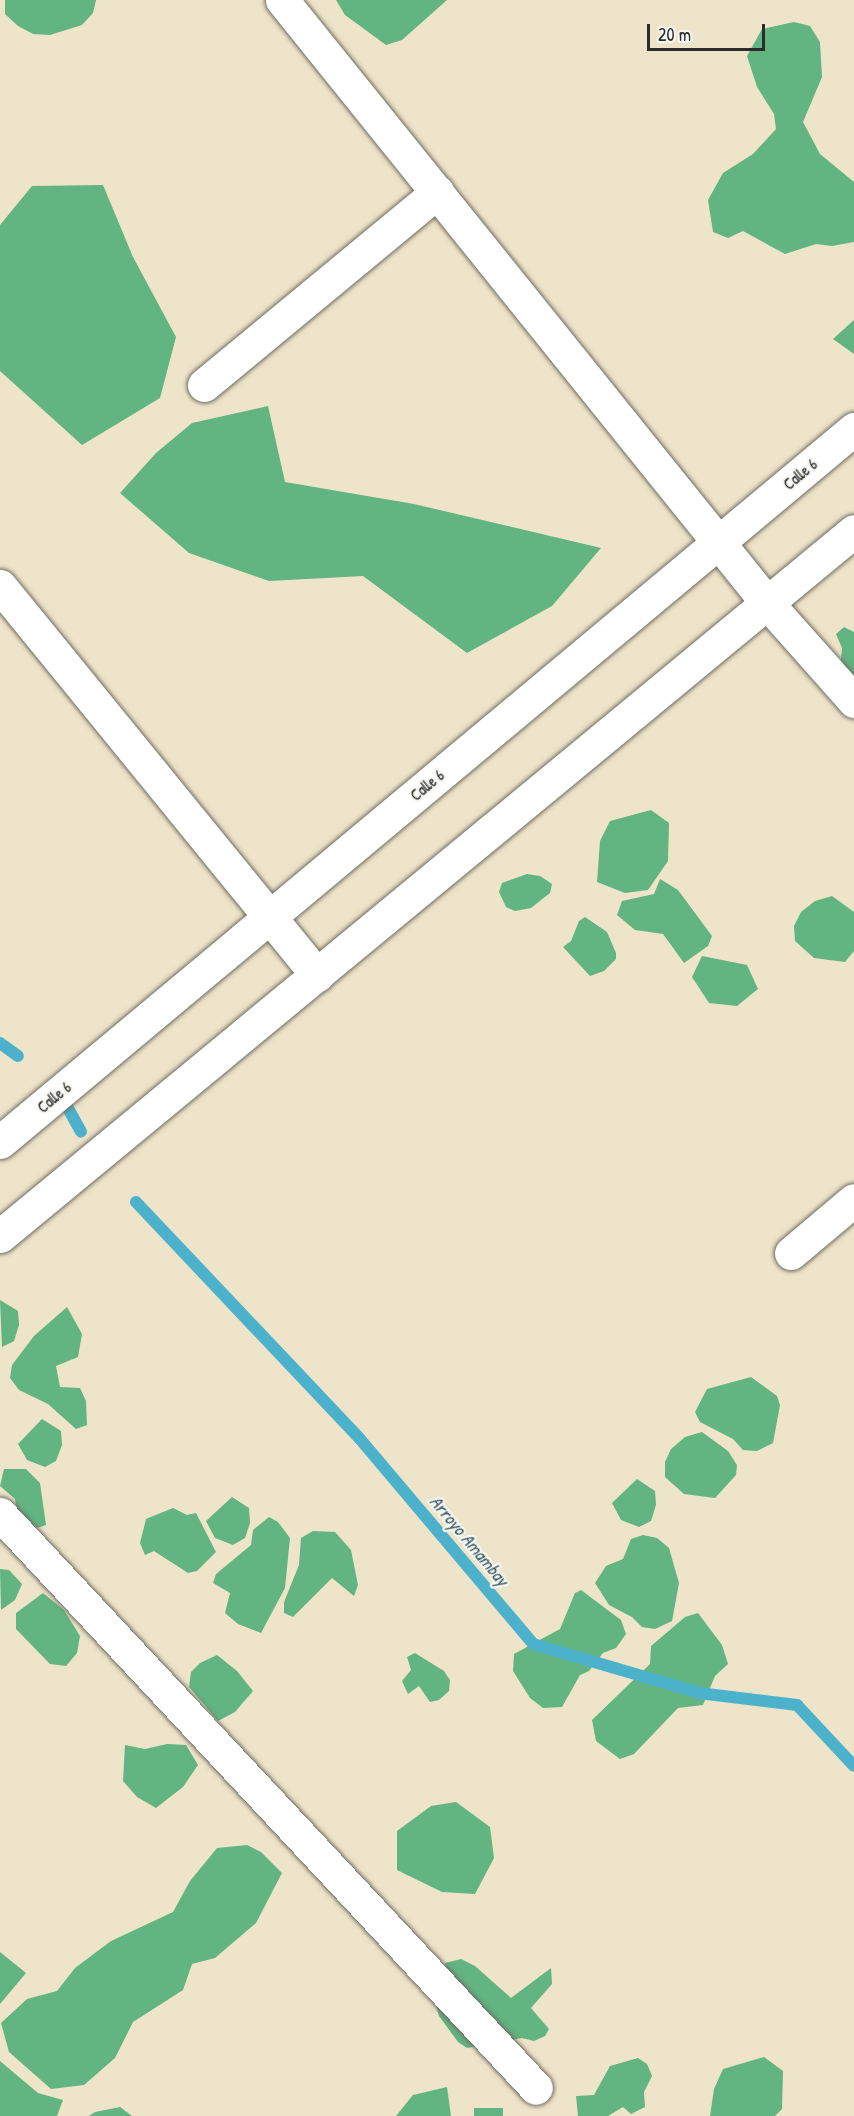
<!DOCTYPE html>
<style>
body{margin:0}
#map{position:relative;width:854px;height:2116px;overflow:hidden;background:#eee4c9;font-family:"Patrick Hand",sans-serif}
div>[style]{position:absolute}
.forest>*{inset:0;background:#62b480;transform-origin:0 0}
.stream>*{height:12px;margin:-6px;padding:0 6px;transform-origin:6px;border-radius:6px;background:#4cb1cb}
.roads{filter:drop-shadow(0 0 2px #6f6c62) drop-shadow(0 0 2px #6f6c62)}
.street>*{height:33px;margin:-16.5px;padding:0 16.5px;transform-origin:16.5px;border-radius:16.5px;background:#fff}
span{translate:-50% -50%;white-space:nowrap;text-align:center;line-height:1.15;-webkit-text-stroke:4.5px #f6f6f2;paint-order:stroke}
.street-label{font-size:16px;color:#2b2b2b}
.water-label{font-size:18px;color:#375a63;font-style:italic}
.scale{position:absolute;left:647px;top:24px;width:118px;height:27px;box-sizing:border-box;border:3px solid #2b2b2b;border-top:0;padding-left:8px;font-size:18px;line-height:21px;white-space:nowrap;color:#2b2b2b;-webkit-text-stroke:4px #f6f6f2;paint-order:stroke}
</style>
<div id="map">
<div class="forest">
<div style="clip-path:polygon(5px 0,96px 0,93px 13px,82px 25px,50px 35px,33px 34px,18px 26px,5px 14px)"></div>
<div style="clip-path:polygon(336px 0,447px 0,402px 40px,386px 45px,345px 15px)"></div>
<div style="clip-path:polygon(794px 22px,810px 26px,820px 42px,822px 77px,803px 122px,820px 154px,854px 182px,854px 242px,832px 246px,816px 244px,785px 254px,743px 231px,728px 238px,713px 232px,708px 200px,723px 173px,753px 154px,776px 129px,774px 114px,757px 87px,747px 56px,762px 29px)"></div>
<div style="clip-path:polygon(103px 185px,133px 257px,176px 337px,160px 398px,82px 445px,0 371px,0 225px,32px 186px)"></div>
<div style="clip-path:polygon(854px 320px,854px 354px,833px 339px)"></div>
<div style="clip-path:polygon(268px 406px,285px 482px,414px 504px,601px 548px,552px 606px,467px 653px,363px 576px,269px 581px,189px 553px,120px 493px,156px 453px,192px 423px)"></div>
<div style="clip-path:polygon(844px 627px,854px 632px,854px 699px,840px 669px,842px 648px,836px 634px)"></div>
<div style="clip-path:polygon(651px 810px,669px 823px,668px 861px,648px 890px,625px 893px,597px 882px,600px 841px,610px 821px)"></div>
<div style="clip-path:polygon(527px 874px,540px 876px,552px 884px,550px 893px,531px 908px,515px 911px,506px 907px,499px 892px,502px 883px)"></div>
<div style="clip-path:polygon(660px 879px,678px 890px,712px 936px,708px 946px,684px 963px,663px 934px,635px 930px,617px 915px,622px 901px,654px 894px)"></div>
<div style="clip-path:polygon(832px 896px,854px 912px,854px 951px,845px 962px,814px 958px,795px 941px,794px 926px,801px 912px,815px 901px)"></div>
<div style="clip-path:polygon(585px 917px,607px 932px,616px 953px,616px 959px,604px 971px,590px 976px,563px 947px,571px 941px,579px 921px)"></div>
<div style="clip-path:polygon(702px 956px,747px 965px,758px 989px,737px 1006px,709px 1003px,692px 977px)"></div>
<div style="clip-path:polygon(0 1300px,18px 1311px,19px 1325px,14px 1341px,2px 1347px)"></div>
<div style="clip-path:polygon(67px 1307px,82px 1334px,78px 1357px,56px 1366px,60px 1387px,80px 1388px,86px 1401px,87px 1425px,76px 1429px,48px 1404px,19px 1390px,10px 1378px,12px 1365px,34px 1336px)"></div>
<div style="clip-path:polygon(751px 1377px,777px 1396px,780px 1405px,773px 1443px,757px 1451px,743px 1450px,733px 1439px,700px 1422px,695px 1412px,707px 1389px)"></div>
<div style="clip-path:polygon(42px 1419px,61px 1431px,62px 1445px,56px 1461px,45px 1467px,27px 1460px,18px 1444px)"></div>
<div style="clip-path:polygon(702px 1432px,728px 1451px,737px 1465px,736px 1475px,715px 1498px,684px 1494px,665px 1477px,665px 1462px,671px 1449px,685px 1437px)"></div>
<div style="clip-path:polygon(4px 1469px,26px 1469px,40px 1483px,46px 1525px,37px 1528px,17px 1510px,15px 1499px,0 1486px)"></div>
<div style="clip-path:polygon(637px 1479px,655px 1491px,656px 1505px,651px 1521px,639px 1527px,621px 1520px,612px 1503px)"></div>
<div style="clip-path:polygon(232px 1497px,249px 1508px,250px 1523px,245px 1538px,233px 1545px,215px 1538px,206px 1521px)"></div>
<div style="clip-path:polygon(173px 1508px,187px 1515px,196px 1513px,216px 1552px,197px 1571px,188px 1573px,154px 1551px,145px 1555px,140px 1543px,146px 1519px)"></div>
<div style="clip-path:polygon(269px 1517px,278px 1522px,290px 1538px,285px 1588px,261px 1633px,238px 1624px,225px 1613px,230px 1593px,213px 1583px,216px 1574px,251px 1545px,253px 1530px)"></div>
<div style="clip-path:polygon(313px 1531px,335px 1532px,351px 1550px,358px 1585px,354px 1596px,332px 1578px,293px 1617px,284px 1613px,284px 1602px,299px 1565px,301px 1538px)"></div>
<div style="clip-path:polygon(643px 1535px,657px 1538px,669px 1548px,679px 1583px,672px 1621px,655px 1629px,642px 1627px,632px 1617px,609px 1605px,595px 1583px,606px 1566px,623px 1559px,631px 1539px)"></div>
<div style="clip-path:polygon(0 1569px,9px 1570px,22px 1584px,15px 1600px,1px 1610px)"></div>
<div style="clip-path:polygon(581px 1590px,621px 1620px,626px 1634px,616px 1648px,603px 1653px,589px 1671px,580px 1675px,562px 1707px,543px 1708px,530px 1698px,513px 1671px,514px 1654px,560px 1629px,575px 1593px)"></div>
<div style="clip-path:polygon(43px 1593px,64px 1610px,80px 1636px,77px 1653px,66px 1666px,50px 1664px,16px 1629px,16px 1613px)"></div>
<div style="clip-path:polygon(698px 1613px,722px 1645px,728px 1664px,715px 1676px,703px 1705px,678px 1708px,634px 1754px,620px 1759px,596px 1741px,592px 1720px,650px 1664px,651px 1646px,685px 1617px)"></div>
<div style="clip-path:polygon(415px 1653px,444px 1671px,450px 1680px,449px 1691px,439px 1700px,430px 1702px,419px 1686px,408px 1694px,402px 1681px,411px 1670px,407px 1657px)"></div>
<div style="clip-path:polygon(217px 1655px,237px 1671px,253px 1691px,235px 1712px,218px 1721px,189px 1687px,191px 1672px,200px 1663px)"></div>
<div style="clip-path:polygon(167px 1744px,186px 1745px,198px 1765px,183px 1787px,156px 1808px,137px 1797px,123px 1781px,125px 1745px,145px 1749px)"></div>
<div style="clip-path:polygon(456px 1802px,490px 1827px,494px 1858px,475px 1894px,442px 1892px,397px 1870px,397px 1831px,431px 1806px)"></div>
<div style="clip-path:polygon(247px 1845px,261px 1852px,282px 1873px,256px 1923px,215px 1958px,192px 1964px,183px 1990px,133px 2022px,115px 2058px,84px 2085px,51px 2089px,9px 2052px,1px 2023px,27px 1999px,57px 1991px,75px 1968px,111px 1941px,173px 1912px,190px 1881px,217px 1848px)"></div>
<div style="clip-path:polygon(0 1952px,26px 1973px,0 2004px)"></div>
<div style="clip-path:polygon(461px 1959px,475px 1966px,511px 1998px,551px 1968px,552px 1984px,531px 2008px,549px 2029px,545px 2036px,534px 2041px,522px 2038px,467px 2048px,458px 2042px,439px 2016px,434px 1998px,447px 1973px,445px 1963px)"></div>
<div style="clip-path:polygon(764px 2057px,783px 2071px,782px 2109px,775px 2116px,710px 2116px,714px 2089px,723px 2069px)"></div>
<div style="clip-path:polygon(638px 2058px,647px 2064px,652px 2076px,644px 2092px,645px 2107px,631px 2114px,623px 2107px,608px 2116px,578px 2116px,576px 2096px,594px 2095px,610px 2066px)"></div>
<div style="clip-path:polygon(0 2061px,38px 2093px,63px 2100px,57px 2116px,0 2116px)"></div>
<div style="clip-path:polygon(447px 2087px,451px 2116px,396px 2116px,413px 2095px)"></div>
<div style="clip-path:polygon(120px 2107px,132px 2116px,89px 2116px,95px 2112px)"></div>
<div style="left:474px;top:2108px;width:29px;height:8px"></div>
</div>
<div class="stream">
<div style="left:0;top:1043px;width:22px;rotate:36deg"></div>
<div style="left:64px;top:1101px;width:35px;rotate:61deg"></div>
<div style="left:136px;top:1202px;width:326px;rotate:46.6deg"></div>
<div style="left:360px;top:1439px;width:268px;rotate:49.8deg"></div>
<div style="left:533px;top:1644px;width:173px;rotate:16.4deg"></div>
<div style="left:699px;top:1693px;width:99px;rotate:7deg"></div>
<div style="left:797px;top:1705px;width:83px;rotate:46.9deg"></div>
</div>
<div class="roads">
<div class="street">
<div style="left:282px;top:0;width:775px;rotate:51.18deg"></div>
<div style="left:768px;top:604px;width:130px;rotate:48.4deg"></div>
<div style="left:204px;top:385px;width:303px;rotate:-39.6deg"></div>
<div style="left:0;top:586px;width:502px;rotate:50.82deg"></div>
<div style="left:0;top:1142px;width:1113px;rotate:-39.86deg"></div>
<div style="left:0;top:1236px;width:1107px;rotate:-39.54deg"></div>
<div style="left:791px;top:1253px;width:82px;rotate:-40.1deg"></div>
<div style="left:0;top:1514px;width:785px;rotate:46.96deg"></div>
</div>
</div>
<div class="street-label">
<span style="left:800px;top:474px;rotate:-40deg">Calle 6</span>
<span style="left:427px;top:785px;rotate:-40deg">Calle 6</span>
<span style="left:54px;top:1097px;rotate:-40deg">Calle 6</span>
</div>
<div class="water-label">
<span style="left:469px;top:1541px;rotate:50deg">Arroyo Amambay</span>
</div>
<div class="scale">20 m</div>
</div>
